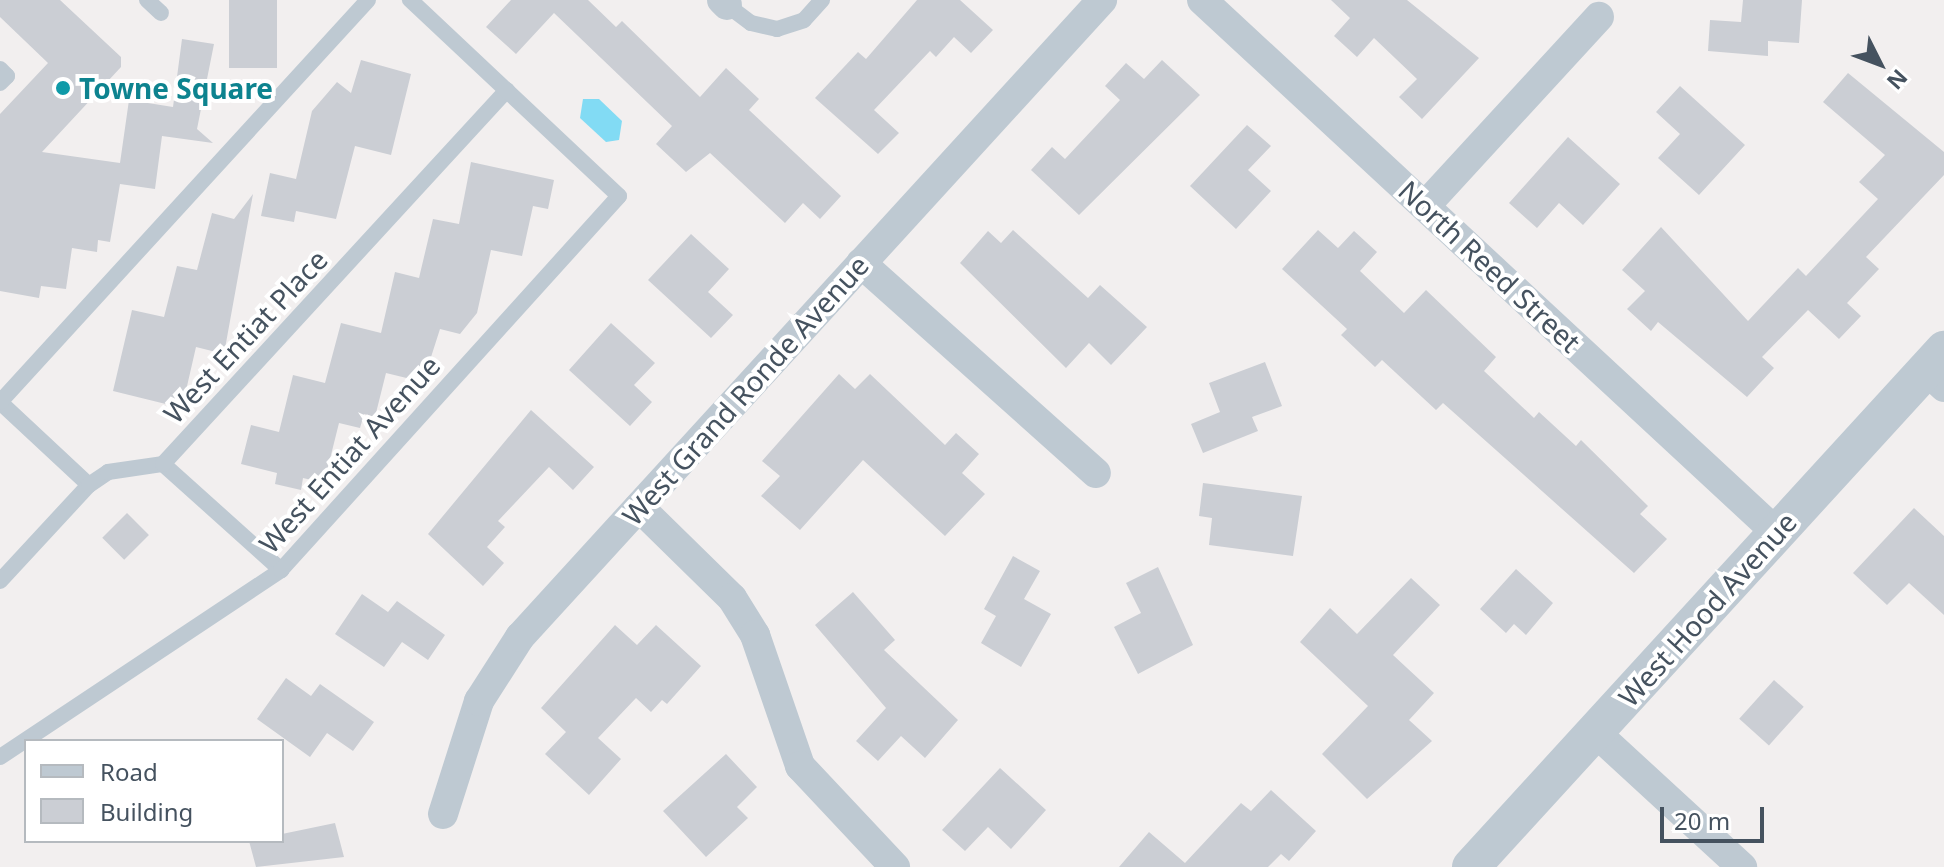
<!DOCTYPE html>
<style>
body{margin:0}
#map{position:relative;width:1944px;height:867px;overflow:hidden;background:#f2efef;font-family:"Noto Sans",sans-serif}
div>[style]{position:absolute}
.water>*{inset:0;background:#82dbf4}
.building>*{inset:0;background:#cbced4;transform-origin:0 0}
.service>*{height:16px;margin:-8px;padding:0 8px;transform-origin:8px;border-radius:8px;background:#bec9d2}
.minor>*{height:30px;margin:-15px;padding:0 15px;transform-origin:15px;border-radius:15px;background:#bec9d2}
.tertiary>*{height:38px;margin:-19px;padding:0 19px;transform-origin:19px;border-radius:19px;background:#bec9d2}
.dots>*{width:22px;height:22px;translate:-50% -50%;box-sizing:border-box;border:4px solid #fff;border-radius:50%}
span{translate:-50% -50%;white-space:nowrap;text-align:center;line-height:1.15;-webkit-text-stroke:8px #fff;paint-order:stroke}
.culture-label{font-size:28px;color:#0d838f;font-weight:700}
.left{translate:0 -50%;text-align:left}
.street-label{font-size:28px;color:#45525f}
.legend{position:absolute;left:24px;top:739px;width:260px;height:104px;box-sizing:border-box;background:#fff;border:2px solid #b5babf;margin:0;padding:10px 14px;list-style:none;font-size:24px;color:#45525f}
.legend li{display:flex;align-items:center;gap:16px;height:40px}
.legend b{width:40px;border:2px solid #b5babf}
.north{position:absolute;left:1840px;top:24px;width:80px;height:80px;-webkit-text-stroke:6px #fff;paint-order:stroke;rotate:132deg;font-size:22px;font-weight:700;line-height:32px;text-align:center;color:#45525f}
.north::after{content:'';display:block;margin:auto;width:28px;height:36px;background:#45525f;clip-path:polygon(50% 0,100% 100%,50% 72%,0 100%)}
.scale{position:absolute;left:1660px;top:807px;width:104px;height:36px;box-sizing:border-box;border:4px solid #45525f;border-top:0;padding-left:10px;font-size:24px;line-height:28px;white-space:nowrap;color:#45525f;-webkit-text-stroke:6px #fff;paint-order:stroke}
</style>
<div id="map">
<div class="water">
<div style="clip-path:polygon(583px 99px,599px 99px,622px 121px,619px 140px,606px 142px,580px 118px)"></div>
</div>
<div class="building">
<div style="clip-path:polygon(0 0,60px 0,121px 57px,121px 67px,42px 152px,120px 163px,129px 100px,173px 107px,182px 39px,214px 44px,197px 129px,213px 143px,162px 136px,155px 189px,120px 184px,110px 242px,98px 240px,97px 252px,72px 248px,66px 289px,41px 286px,39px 298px,0 291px,0 114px,48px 63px,0 17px)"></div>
<div style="left:229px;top:0;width:48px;height:68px"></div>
<div style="clip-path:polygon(511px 0,588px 0,616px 27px,622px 21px,700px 97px,726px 68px,759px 99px,749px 110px,841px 196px,820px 219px,803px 203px,785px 223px,710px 153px,686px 172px,656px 144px,672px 126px,554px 13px,516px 54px,486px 27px)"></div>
<div style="clip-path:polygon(917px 0,960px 0,993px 30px,971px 53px,954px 37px,936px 57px,930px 51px,874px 110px,899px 133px,878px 154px,815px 98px,858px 52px,866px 59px)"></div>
<div style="clip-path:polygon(1331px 0,1407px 0,1479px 58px,1422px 119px,1399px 97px,1417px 79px,1374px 38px,1357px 57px,1334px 36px,1350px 18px)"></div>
<div style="clip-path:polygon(1743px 0,1802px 0,1799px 43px,1768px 41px,1768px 56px,1708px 51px,1710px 20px,1741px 22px)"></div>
<div style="clip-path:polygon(361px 60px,411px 74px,391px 155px,355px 146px,336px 219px,296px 211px,294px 222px,261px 216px,270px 173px,296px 179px,312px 111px,337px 82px,351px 93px)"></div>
<div style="clip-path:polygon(1162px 60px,1200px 95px,1079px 215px,1031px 170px,1052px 147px,1065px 159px,1120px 100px,1105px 86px,1126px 63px,1144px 79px)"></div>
<div style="clip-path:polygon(1848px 73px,1944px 152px,1944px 175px,1866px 257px,1879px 269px,1847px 303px,1861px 316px,1839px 339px,1808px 310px,1762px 357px,1774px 368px,1747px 397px,1658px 322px,1651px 331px,1627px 309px,1645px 291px,1622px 270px,1661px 227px,1748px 321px,1798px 268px,1806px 276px,1878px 199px,1859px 182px,1885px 155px,1823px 102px)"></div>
<div style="clip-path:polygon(1680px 86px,1745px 145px,1699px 195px,1658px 158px,1680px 134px,1656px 112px)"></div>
<div style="clip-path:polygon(1247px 125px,1271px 146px,1248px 170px,1271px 191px,1236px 229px,1190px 186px)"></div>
<div style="clip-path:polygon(1568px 137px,1620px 184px,1583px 225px,1559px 203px,1537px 228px,1509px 203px)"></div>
<div style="clip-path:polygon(471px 162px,554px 180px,548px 209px,533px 206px,522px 256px,491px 250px,477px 313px,460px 334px,440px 329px,423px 382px,386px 373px,375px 417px,364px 414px,360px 428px,339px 423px,324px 483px,303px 478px,301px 490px,275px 484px,277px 473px,241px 464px,251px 425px,279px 432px,293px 375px,325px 383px,341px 323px,381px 333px,395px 272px,419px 278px,433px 219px,459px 224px)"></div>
<div style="clip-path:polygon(253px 194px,224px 354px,196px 347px,182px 408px,113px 391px,132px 310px,164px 317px,177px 266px,197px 270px,212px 213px,234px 219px)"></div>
<div style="clip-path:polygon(1013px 230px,1088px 298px,1100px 285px,1147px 327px,1111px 365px,1089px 343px,1066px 368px,960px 263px,988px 231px,1001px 243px)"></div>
<div style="clip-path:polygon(1318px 230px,1338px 248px,1354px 231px,1377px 252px,1360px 271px,1404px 313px,1426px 290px,1496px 357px,1484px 371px,1534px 418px,1539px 412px,1576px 446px,1581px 440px,1648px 506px,1640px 514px,1667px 539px,1634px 573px,1443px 403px,1436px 410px,1382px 360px,1375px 367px,1341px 335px,1347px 329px,1282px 269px)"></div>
<div style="clip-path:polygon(691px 234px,729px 269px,708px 292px,733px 315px,711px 338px,648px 280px)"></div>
<div style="clip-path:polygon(611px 323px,655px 363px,634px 385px,652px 402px,630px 426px,569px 370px)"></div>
<div style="clip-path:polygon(1265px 362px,1282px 406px,1252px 417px,1258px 431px,1203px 453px,1191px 424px,1220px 412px,1209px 383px)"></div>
<div style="clip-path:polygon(839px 374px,855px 389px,870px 374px,945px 445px,956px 433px,979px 454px,962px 473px,985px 494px,945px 536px,863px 460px,800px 530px,761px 496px,780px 476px,762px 461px)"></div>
<div style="clip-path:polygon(531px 410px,594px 467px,573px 490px,549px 467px,498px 521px,505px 527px,487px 547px,504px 563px,483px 586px,428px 534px)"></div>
<div style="clip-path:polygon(1203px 483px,1302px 496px,1293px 556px,1209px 545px,1212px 518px,1199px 516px)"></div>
<div style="clip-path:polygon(1914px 508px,1944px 536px,1944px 615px,1909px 583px,1887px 605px,1853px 573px)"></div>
<div style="left:127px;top:513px;width:31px;height:35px;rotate:45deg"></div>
<div style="clip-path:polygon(1013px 556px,1040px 571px,1024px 599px,1051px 614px,1021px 667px,981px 643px,996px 616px,984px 609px)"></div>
<div style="clip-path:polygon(1158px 567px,1193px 645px,1138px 674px,1114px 627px,1141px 613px,1126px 583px)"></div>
<div style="clip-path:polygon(1516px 569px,1553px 603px,1526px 635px,1514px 624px,1506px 633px,1480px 609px)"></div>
<div style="clip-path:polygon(1411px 578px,1440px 605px,1393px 655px,1434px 693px,1409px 720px,1432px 741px,1367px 799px,1322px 754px,1368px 706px,1300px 642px,1330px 608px,1357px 634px)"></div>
<div style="clip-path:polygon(853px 592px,895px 640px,884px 650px,958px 720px,925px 758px,901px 736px,878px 761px,856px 741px,886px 708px,815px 625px)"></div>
<div style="clip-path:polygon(362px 594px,388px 612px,397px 601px,445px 635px,428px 660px,402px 642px,384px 667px,335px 634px)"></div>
<div style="clip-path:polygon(615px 625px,637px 645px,656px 625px,701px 666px,667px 704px,662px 700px,651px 712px,636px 698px,598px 738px,621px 759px,589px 795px,545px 754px,566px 732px,541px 708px)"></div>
<div style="clip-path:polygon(286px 678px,311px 696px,320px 684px,374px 722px,353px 751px,327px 733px,310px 757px,257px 719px)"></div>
<div style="left:1774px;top:680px;width:40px;height:52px;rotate:42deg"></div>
<div style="clip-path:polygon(726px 754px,757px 787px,737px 807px,748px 818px,706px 857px,663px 811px)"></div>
<div style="clip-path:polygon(1000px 768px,1046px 810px,1011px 849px,988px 827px,965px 851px,942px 830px)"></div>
<div style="clip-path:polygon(1271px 790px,1316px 831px,1289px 861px,1281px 854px,1268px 867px,1119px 867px,1149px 832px,1185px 863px,1241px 803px,1251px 811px)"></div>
<div style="clip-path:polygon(335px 823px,344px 857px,256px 867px,249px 841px,282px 841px,282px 834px)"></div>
</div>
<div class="service">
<div style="left:147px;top:0;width:19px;rotate:43deg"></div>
<div style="left:727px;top:5px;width:30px;rotate:37deg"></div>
<div style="left:751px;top:23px;width:27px;rotate:13deg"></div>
<div style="left:777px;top:29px;width:28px;rotate:-18deg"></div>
<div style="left:804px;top:20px;width:27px;rotate:-48deg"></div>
<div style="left:0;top:69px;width:10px;rotate:45deg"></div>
<div style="left:7px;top:76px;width:10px;rotate:135deg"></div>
<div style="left:163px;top:464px;width:159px;rotate:41.9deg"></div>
<div style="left:89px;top:485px;width:122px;rotate:-137deg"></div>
<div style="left:0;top:402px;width:545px;rotate:-47.53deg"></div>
<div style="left:0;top:581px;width:131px;rotate:-47.2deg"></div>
<div style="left:89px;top:485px;width:23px;rotate:-34deg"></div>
<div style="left:108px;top:472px;width:56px;rotate:-8.3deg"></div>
<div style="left:163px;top:464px;width:508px;rotate:-47.39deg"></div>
<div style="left:0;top:757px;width:338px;rotate:-33.6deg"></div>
<div style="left:281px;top:570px;width:504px;rotate:-47.89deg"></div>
<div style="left:619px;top:196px;width:287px;rotate:-136.8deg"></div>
</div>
<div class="minor">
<div style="left:722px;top:0;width:7px;rotate:45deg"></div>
<div style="left:1202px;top:0;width:784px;rotate:42.83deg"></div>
<div style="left:1425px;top:206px;width:257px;rotate:-47.4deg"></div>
<div style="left:861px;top:263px;width:315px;rotate:41.8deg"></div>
<div style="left:1926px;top:370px;width:25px;rotate:43deg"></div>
<div style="left:639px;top:507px;width:130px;rotate:44.4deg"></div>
<div style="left:732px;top:598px;width:44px;rotate:58.1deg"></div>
<div style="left:755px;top:635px;width:139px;rotate:71deg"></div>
<div style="left:800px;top:766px;width:139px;rotate:46.8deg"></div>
<div style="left:1595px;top:732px;width:200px;rotate:42.6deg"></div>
<div style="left:443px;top:814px;width:119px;rotate:-72.3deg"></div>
<div style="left:479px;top:701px;width:76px;rotate:-57.4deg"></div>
<div style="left:520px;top:637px;width:863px;rotate:-47.58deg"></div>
</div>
<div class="tertiary">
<div style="left:1471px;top:867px;width:701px;rotate:-47.54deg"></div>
</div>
<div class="dots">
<div style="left:63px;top:88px;background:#0f9aa8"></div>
</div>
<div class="culture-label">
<span class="left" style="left:79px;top:88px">Towne Square</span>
</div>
<div class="street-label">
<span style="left:1490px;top:266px;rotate:43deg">North Reed Street</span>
<span style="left:245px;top:336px;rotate:-47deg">West Entiat Place</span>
<span style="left:745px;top:390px;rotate:-48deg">West Grand Ronde Avenue</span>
<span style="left:349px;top:454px;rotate:-48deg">West Entiat Avenue</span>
<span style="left:1707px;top:609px;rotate:-48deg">West Hood Avenue</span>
</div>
<ul class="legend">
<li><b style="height:10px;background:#bec9d2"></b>Road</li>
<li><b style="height:22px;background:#cbced4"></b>Building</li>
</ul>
<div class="north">N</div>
<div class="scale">20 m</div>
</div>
